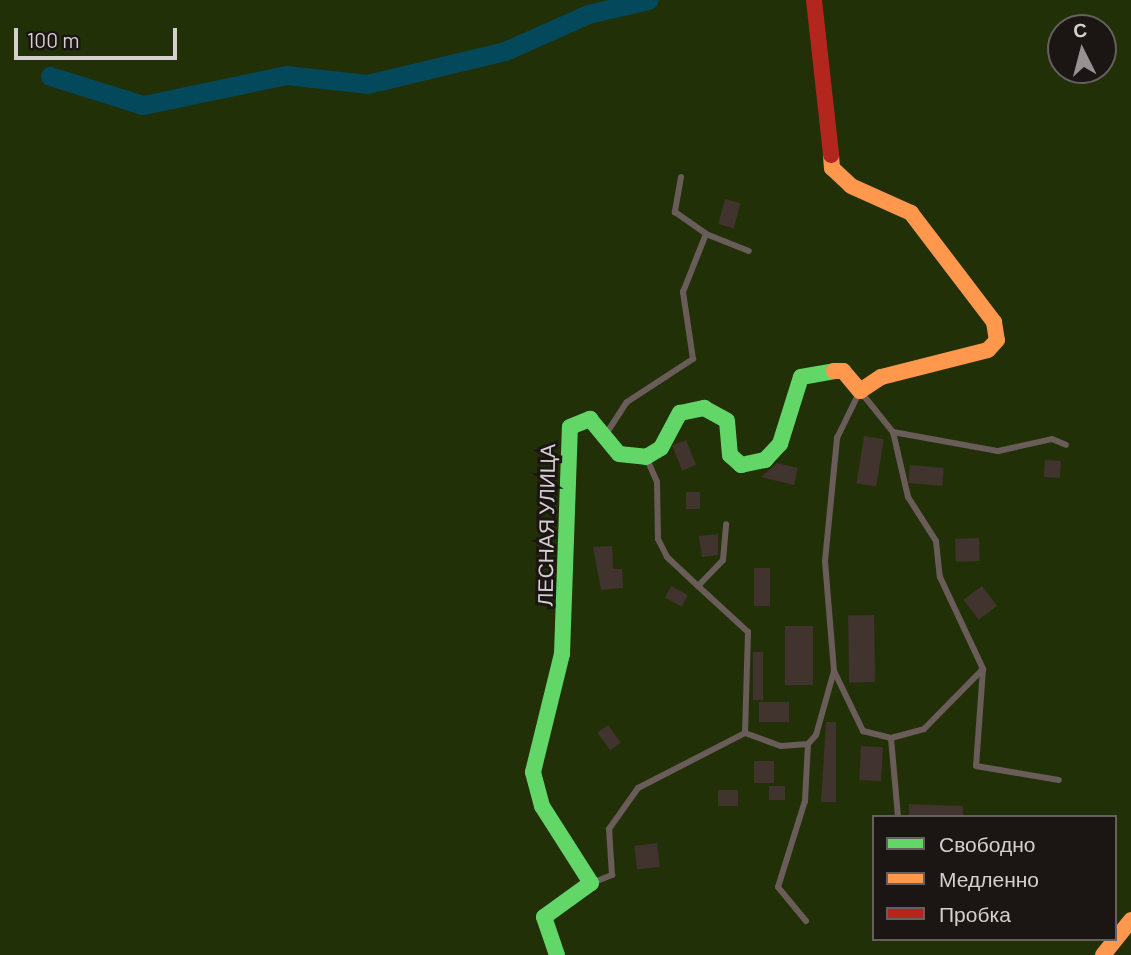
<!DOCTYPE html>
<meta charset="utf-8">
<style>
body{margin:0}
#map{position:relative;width:1131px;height:955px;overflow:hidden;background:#231f1e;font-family:Barlow,sans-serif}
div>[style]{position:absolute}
.green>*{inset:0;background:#223007}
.river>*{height:19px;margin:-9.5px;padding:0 9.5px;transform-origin:9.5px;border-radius:9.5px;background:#03495b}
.building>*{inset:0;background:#41332e;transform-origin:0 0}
.lane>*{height:6px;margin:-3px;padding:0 3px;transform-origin:3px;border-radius:3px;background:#695c59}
.fast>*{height:16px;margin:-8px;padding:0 8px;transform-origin:8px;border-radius:8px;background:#63d668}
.slow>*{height:16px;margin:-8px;padding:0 8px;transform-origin:8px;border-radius:8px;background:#ff974d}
.jam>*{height:16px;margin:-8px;padding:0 8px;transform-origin:8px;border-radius:8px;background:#b3261e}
span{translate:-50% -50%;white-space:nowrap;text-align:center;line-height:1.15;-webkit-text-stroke:6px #1b1513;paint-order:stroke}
.street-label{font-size:21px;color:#d5d0cf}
.legend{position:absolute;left:872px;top:815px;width:245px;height:126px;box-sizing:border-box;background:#1b1513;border:2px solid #65605e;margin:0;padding:9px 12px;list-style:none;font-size:21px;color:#d5d0cf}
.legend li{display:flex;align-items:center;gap:14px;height:35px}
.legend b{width:35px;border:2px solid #65605e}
.north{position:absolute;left:1047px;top:14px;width:70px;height:70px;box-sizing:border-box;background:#1b1513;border:2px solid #65605e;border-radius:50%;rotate:354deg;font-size:19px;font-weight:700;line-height:28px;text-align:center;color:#d5d0cf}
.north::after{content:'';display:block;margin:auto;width:24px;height:32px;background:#979291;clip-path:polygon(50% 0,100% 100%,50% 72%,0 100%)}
.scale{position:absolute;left:14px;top:28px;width:163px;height:32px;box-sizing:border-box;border:4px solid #d5d0cf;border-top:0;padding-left:9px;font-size:21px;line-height:24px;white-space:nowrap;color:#d5d0cf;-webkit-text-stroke:5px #1b1513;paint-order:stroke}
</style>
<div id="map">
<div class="green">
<div style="clip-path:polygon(evenodd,0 0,1131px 0,1131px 955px,0 955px,0 0,1061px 28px,1103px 28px,1103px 70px,1061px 70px,1061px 28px,0 0,874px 817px,1115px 817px,1115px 939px,874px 939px,874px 817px)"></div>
</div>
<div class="river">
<div style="left:50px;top:76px;width:97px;rotate:17.3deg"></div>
<div style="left:143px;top:105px;width:146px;rotate:-11.8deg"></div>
<div style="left:286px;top:75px;width:81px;rotate:6.3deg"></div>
<div style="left:367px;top:84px;width:142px;rotate:-13.4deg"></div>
<div style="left:505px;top:51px;width:91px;rotate:-24deg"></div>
<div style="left:588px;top:14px;width:62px;rotate:-13.1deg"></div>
</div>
<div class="building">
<div style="left:725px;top:199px;width:16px;height:26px;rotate:15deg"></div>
<div style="left:864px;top:436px;width:20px;height:48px;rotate:9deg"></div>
<div style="left:686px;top:440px;width:27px;height:15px;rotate:68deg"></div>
<div style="left:1045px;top:460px;width:16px;height:17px;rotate:4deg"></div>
<div style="clip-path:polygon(777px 463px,798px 468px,794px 485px,761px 477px)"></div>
<div style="left:910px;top:465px;width:34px;height:18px;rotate:5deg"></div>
<div style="left:686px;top:492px;width:14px;height:17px"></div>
<div style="clip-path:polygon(718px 534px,718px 555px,702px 557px,699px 536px)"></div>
<div style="left:979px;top:538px;width:23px;height:24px;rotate:88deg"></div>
<div style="clip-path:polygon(612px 546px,613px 569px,622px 569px,623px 588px,601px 590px,593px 547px)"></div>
<div style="left:754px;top:568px;width:16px;height:38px"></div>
<div style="left:671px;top:586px;width:19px;height:13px;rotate:28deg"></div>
<div style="left:982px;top:586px;width:25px;height:23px;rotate:53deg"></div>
<div style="left:874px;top:615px;width:67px;height:26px;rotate:89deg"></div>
<div style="left:785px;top:626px;width:28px;height:59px"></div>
<div style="left:753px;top:652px;width:10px;height:48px"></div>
<div style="left:759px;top:702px;width:30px;height:20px"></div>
<div style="clip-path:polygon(826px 722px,836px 722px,836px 802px,821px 802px)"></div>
<div style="left:608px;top:725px;width:22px;height:13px;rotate:54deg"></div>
<div style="left:861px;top:746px;width:22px;height:34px;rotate:3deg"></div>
<div style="left:754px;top:761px;width:20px;height:22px"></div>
<div style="left:769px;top:786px;width:16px;height:14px"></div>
<div style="left:718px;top:790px;width:20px;height:16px"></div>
<div style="clip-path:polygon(909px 804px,963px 806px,963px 817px,909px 817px)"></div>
<div style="left:657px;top:843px;width:24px;height:23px;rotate:83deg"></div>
</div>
<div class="lane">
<div style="left:681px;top:177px;width:36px;rotate:100deg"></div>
<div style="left:675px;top:212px;width:38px;rotate:35deg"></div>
<div style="left:893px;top:432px;width:107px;rotate:10.3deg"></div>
<div style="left:998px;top:451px;width:55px;rotate:-12.5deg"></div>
<div style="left:1052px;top:439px;width:15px;rotate:23deg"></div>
<div style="left:606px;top:434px;width:38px;rotate:-57deg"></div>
<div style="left:627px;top:402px;width:79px;rotate:-33.1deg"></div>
<div style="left:693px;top:359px;width:68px;rotate:-98.5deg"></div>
<div style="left:683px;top:292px;width:62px;rotate:-68.4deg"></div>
<div style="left:706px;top:234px;width:46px;rotate:21.6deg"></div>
<div style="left:646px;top:457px;width:27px;rotate:66deg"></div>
<div style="left:657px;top:482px;width:57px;rotate:89deg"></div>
<div style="left:658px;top:539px;width:20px;rotate:63deg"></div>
<div style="left:667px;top:557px;width:42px;rotate:43.1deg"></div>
<div style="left:834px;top:671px;width:67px;rotate:64.2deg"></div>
<div style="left:863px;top:731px;width:29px;rotate:14deg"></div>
<div style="left:891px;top:738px;width:34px;rotate:-15deg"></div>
<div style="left:924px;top:729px;width:84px;rotate:-45.5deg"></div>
<div style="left:745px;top:733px;width:38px;rotate:20deg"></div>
<div style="left:781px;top:746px;width:27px;rotate:-4deg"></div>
<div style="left:808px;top:744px;width:12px;rotate:-48deg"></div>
<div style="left:816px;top:735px;width:66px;rotate:-74.3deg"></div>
<div style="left:834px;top:671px;width:110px;rotate:-94.7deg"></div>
<div style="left:825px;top:561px;width:124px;rotate:-84.4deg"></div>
<div style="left:837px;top:438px;width:52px;rotate:-63.9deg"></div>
<div style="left:860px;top:391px;width:53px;rotate:51.2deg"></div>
<div style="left:893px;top:432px;width:67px;rotate:77deg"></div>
<div style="left:908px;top:497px;width:52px;rotate:57.5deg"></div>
<div style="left:936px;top:541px;width:36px;rotate:84deg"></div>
<div style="left:940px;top:577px;width:102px;rotate:64.9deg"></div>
<div style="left:983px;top:669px;width:97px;rotate:94.1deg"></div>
<div style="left:976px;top:766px;width:84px;rotate:9.6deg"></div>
<div style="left:891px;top:738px;width:79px;rotate:84.9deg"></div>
<div style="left:592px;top:883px;width:22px;rotate:-22deg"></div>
<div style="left:612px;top:875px;width:46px;rotate:-93.7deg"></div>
<div style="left:609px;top:829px;width:50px;rotate:-54.7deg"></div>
<div style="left:638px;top:788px;width:120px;rotate:-27.2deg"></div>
<div style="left:745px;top:733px;width:101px;rotate:-88.3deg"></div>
<div style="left:748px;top:632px;width:68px;rotate:-137.4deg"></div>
<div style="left:698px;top:586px;width:36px;rotate:-46deg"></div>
<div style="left:723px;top:560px;width:36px;rotate:-85deg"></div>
<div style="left:806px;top:921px;width:44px;rotate:-129.5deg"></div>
<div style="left:778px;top:887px;width:90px;rotate:-72.6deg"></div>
<div style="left:805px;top:801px;width:57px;rotate:-87deg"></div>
</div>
<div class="fast">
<div style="left:557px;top:955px;width:40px;rotate:-108.9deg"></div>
<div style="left:544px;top:917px;width:58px;rotate:-35.9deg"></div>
<div style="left:591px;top:883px;width:91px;rotate:-122.5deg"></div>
<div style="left:542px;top:806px;width:35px;rotate:-105deg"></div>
<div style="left:533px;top:772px;width:122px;rotate:-76.2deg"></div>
<div style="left:562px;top:654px;width:227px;rotate:-88deg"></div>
<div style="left:570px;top:427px;width:22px;rotate:-22deg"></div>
<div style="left:590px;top:419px;width:45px;rotate:50.4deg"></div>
<div style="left:619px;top:454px;width:27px;rotate:6deg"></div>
<div style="left:646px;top:457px;width:17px;rotate:-31deg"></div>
<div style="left:661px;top:448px;width:40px;rotate:-62deg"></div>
<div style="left:680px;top:413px;width:25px;rotate:-12deg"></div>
<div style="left:704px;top:408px;width:26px;rotate:29deg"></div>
<div style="left:727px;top:421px;width:34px;rotate:85deg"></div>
<div style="left:730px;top:455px;width:15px;rotate:42deg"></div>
<div style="left:741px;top:465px;width:25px;rotate:-12deg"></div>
<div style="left:765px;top:460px;width:22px;rotate:-47deg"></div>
<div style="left:780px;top:444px;width:70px;rotate:-72.6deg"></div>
<div style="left:801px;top:377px;width:34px;rotate:-10deg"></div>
</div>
<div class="slow">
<div style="left:831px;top:155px;width:13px;rotate:86deg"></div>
<div style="left:832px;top:168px;width:26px;rotate:43deg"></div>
<div style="left:851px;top:186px;width:66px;rotate:24.2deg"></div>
<div style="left:911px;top:213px;width:137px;rotate:52.7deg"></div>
<div style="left:994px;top:322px;width:18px;rotate:81deg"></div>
<div style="left:997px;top:340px;width:13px;rotate:132deg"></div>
<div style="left:988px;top:350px;width:110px;rotate:165.8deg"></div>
<div style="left:881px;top:377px;width:25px;rotate:146deg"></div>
<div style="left:860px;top:391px;width:26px;rotate:-130deg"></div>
<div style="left:843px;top:371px;width:9px;rotate:180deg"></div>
<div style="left:1103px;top:955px;width:45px;rotate:-51.3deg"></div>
</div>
<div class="jam">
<div style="left:814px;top:0;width:156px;rotate:83.7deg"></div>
</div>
<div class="street-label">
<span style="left:546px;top:525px;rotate:-89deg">ЛЕСНАЯ УЛИЦА</span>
</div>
<ul class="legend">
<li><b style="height:9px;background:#63d668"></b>Свободно</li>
<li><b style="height:9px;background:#ff974d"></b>Медленно</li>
<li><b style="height:9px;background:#b3261e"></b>Пробка</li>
</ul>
<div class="north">С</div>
<div class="scale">100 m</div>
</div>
